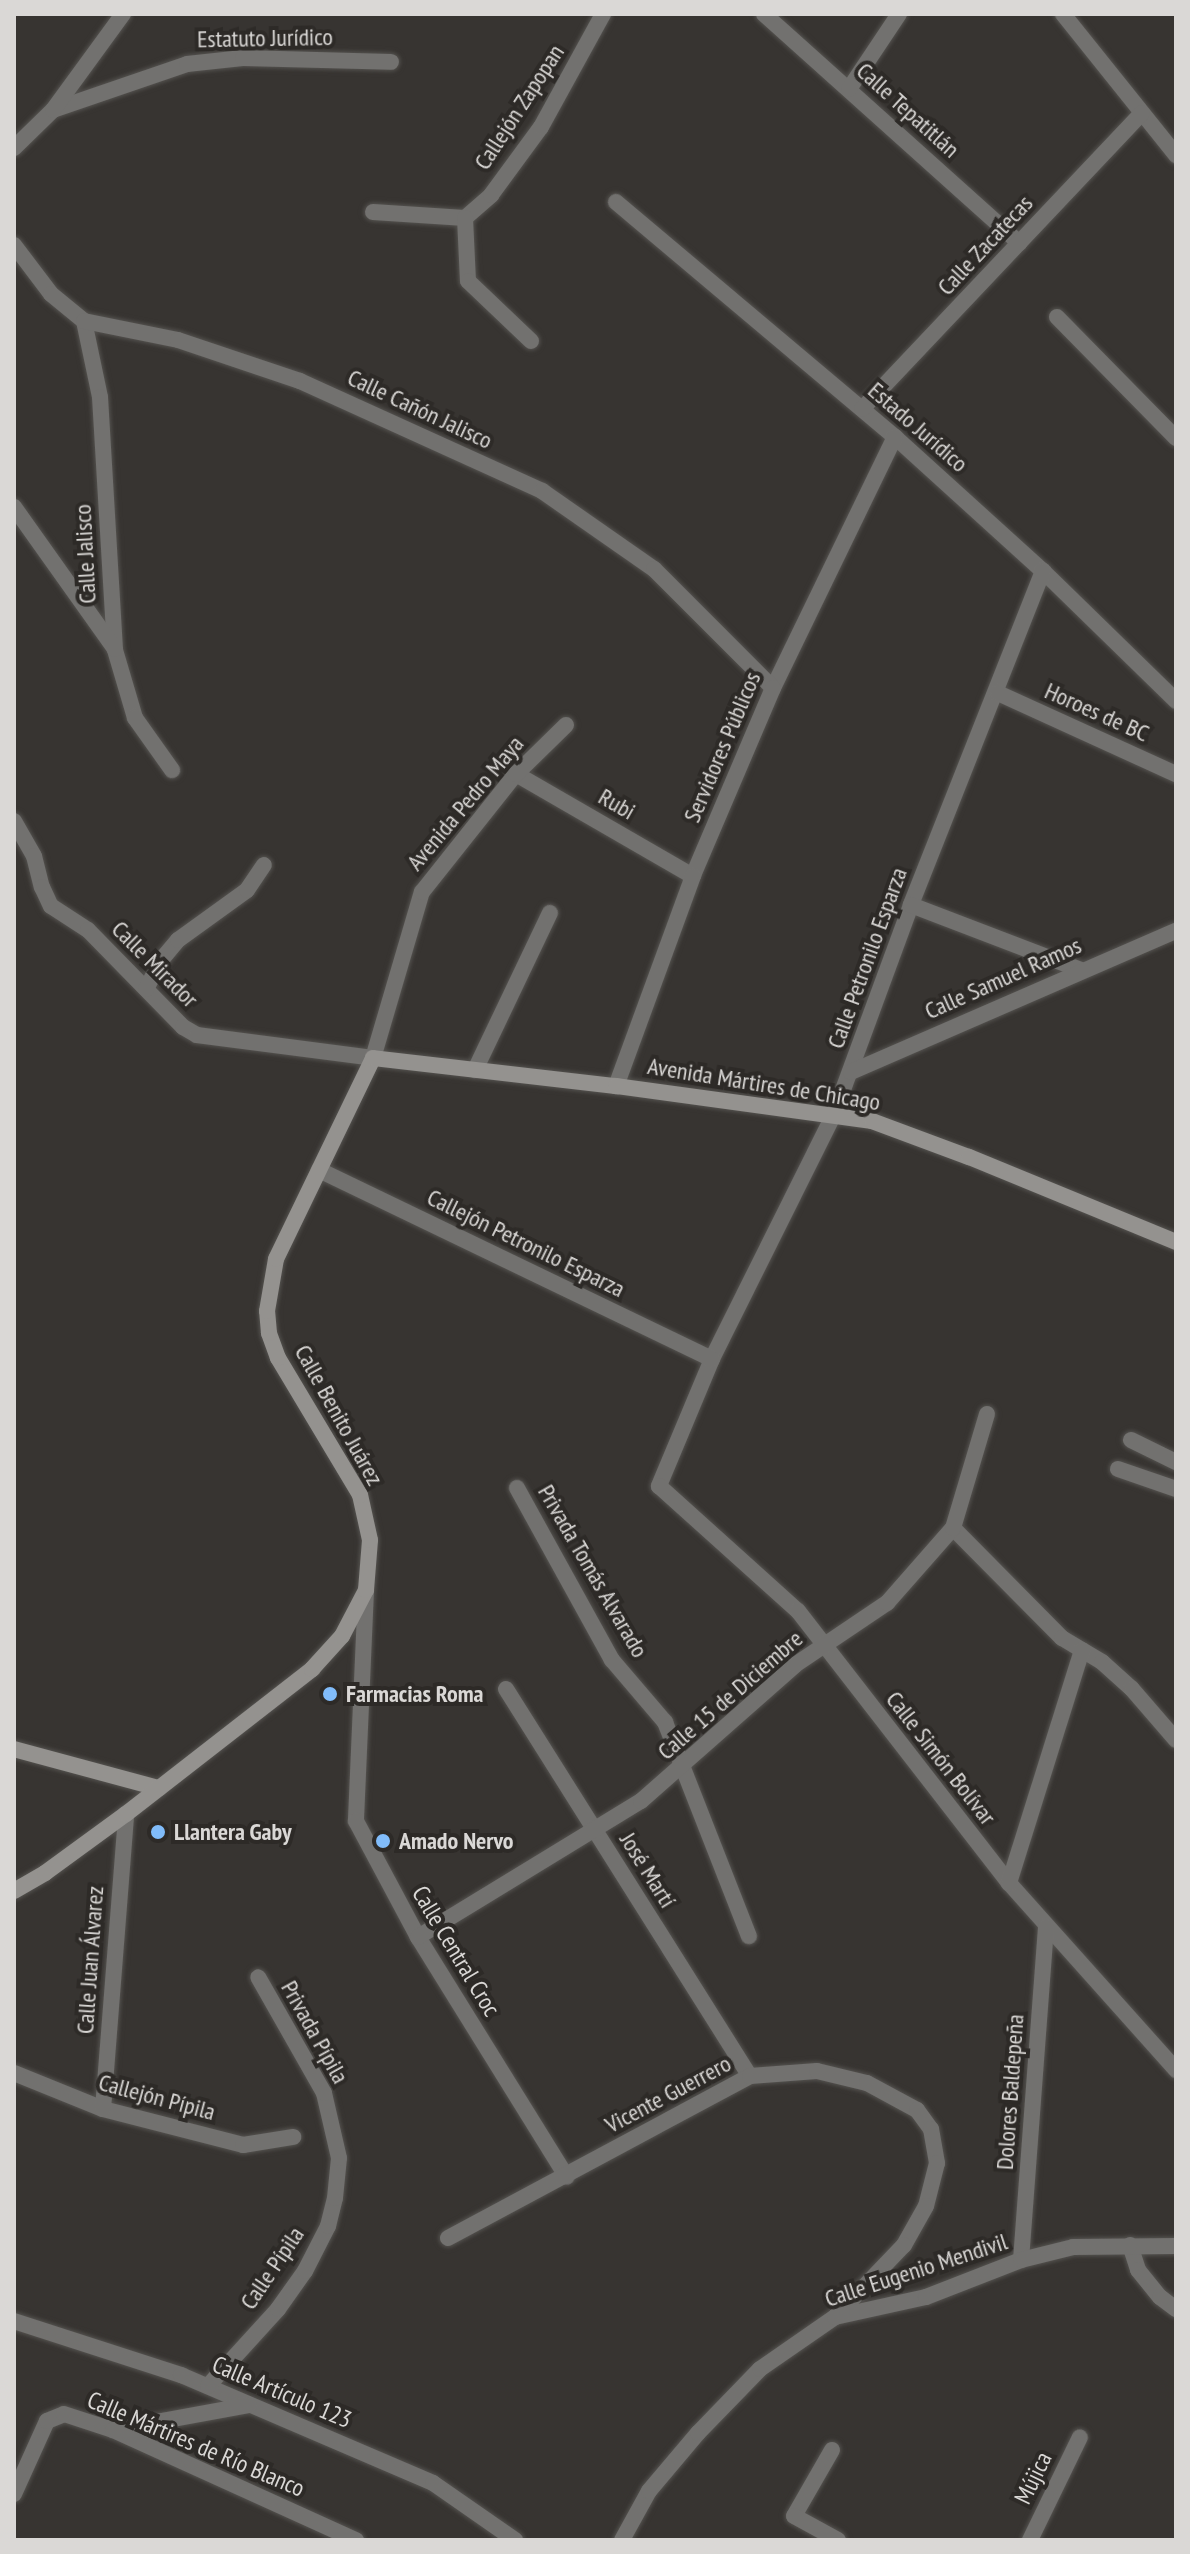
<!DOCTYPE html>
<meta charset="utf-8">
<style>
body{margin:0}
#map{position:relative;width:1190px;height:2554px;overflow:hidden;background:#373431;font-family:"PT Sans Narrow",sans-serif}
div>[style]{position:absolute}
.roads{filter:drop-shadow(0 0 2px #54524f) drop-shadow(0 0 2px #54524f)}
.minor>*{height:16px;margin:-8px;padding:0 8px;transform-origin:8px;border-radius:8px;background:#72716f}
.tertiary>*{height:16px;margin:-8px;padding:0 8px;transform-origin:8px;border-radius:8px;background:#72716f}
.secondary>*{height:16px;margin:-8px;padding:0 8px;transform-origin:8px;border-radius:8px;background:#94928f}
.dots>*{width:22px;height:22px;translate:-50% -50%;box-sizing:border-box;border:4px solid #2d2a27;border-radius:50%}
span{translate:-50% -50%;white-space:nowrap;text-align:center;line-height:1.15;-webkit-text-stroke:8px #2d2a27;paint-order:stroke}
.street-label{font-size:24px;color:#dad8d6}
.poi-label{font-size:24px;color:#dad8d6;font-weight:700}
.left{translate:0 -50%;text-align:left}
.frame{position:absolute;inset:0;border:16px solid #dad8d6;pointer-events:none}
</style>
<div id="map">
<div class="roads">
<div class="minor">
<div style="left:764px;top:14px;width:343px;rotate:41.9deg"></div>
<div style="left:1063px;top:14px;width:181px;rotate:51.3deg"></div>
<div style="left:849px;top:89px;width:90px;rotate:-56.3deg"></div>
<div style="left:53px;top:110px;width:142px;rotate:-18.9deg"></div>
<div style="left:187px;top:64px;width:56px;rotate:-6.1deg"></div>
<div style="left:243px;top:58px;width:148px;rotate:1.5deg"></div>
<div style="left:14px;top:148px;width:54px;rotate:-44.3deg"></div>
<div style="left:53px;top:110px;width:119px;rotate:-53.9deg"></div>
<div style="left:616px;top:202px;width:365px;rotate:40.1deg"></div>
<div style="left:895px;top:437px;width:200px;rotate:42.2deg"></div>
<div style="left:1043px;top:571px;width:186px;rotate:44.3deg"></div>
<div style="left:373px;top:212px;width:92px;rotate:3.7deg"></div>
<div style="left:465px;top:218px;width:35px;rotate:-41deg"></div>
<div style="left:491px;top:195px;width:84px;rotate:-53.7deg"></div>
<div style="left:541px;top:127px;width:129px;rotate:-61.2deg"></div>
<div style="left:465px;top:218px;width:63px;rotate:87.3deg"></div>
<div style="left:468px;top:281px;width:87px;rotate:43.6deg"></div>
<div style="left:1057px;top:317px;width:170px;rotate:45.5deg"></div>
<div style="left:84px;top:321px;width:78px;rotate:78.1deg"></div>
<div style="left:100px;top:397px;width:253px;rotate:86.6deg"></div>
<div style="left:115px;top:650px;width:71px;rotate:73.6deg"></div>
<div style="left:135px;top:718px;width:64px;rotate:54.6deg"></div>
<div style="left:862px;top:409px;width:407px;rotate:-46.6deg"></div>
<div style="left:14px;top:507px;width:174px;rotate:54.6deg"></div>
<div style="left:1043px;top:571px;width:359px;rotate:111.6deg"></div>
<div style="left:911px;top:905px;width:223px;rotate:110.2deg"></div>
<div style="left:834px;top:1114px;width:274px;rotate:116.5deg"></div>
<div style="left:712px;top:1359px;width:138px;rotate:112.7deg"></div>
<div style="left:659px;top:1486px;width:187px;rotate:42deg"></div>
<div style="left:798px;top:1611px;width:344px;rotate:52.2deg"></div>
<div style="left:1009px;top:1883px;width:251px;rotate:48.2deg"></div>
<div style="left:773px;top:688px;width:279px;rotate:-64.1deg"></div>
<div style="left:998px;top:693px;width:196px;rotate:24.5deg"></div>
<div style="left:516px;top:774px;width:204px;rotate:30deg"></div>
<div style="left:14px;top:821px;width:40px;rotate:60.3deg"></div>
<div style="left:34px;top:856px;width:32px;rotate:76deg"></div>
<div style="left:42px;top:887px;width:21px;rotate:65deg"></div>
<div style="left:51px;top:906px;width:44px;rotate:33deg"></div>
<div style="left:88px;top:930px;width:136px;rotate:45.6deg"></div>
<div style="left:183px;top:1027px;width:16px;rotate:30deg"></div>
<div style="left:197px;top:1035px;width:177px;rotate:7.4deg"></div>
<div style="left:373px;top:1058px;width:173px;rotate:-73.6deg"></div>
<div style="left:422px;top:892px;width:151px;rotate:-51.5deg"></div>
<div style="left:516px;top:774px;width:70px;rotate:-44.4deg"></div>
<div style="left:911px;top:905px;width:182px;rotate:20.9deg"></div>
<div style="left:146px;top:989px;width:34px;rotate:-62deg"></div>
<div style="left:162px;top:959px;width:25px;rotate:-50deg"></div>
<div style="left:178px;top:940px;width:85px;rotate:-35.9deg"></div>
<div style="left:247px;top:890px;width:30px;rotate:-56deg"></div>
<div style="left:475px;top:1070px;width:174px;rotate:-64.5deg"></div>
<div style="left:851px;top:1072px;width:354px;rotate:-23.5deg"></div>
<div style="left:319px;top:1170px;width:436px;rotate:25.7deg"></div>
<div style="left:1131px;top:1440px;width:50px;rotate:26.1deg"></div>
<div style="left:1118px;top:1469px;width:61px;rotate:19deg"></div>
<div style="left:517px;top:1488px;width:196px;rotate:61.1deg"></div>
<div style="left:612px;top:1660px;width:82px;rotate:49.5deg"></div>
<div style="left:665px;top:1722px;width:230px;rotate:68.6deg"></div>
<div style="left:953px;top:1528px;width:155px;rotate:45.3deg"></div>
<div style="left:1062px;top:1638px;width:47px;rotate:31deg"></div>
<div style="left:1102px;top:1662px;width:40px;rotate:42deg"></div>
<div style="left:1132px;top:1689px;width:67px;rotate:49.2deg"></div>
<div style="left:366px;top:1590px;width:231px;rotate:92.5deg"></div>
<div style="left:356px;top:1821px;width:132px;rotate:61.9deg"></div>
<div style="left:418px;top:1937px;width:282px;rotate:58.2deg"></div>
<div style="left:506px;top:1689px;width:457px;rotate:57.8deg"></div>
<div style="left:1009px;top:1883px;width:244px;rotate:-72.6deg"></div>
<div style="left:418px;top:1937px;width:261px;rotate:-31.4deg"></div>
<div style="left:641px;top:1801px;width:205px;rotate:-41.4deg"></div>
<div style="left:795px;top:1665px;width:111px;rotate:-34deg"></div>
<div style="left:887px;top:1603px;width:100px;rotate:-48.7deg"></div>
<div style="left:953px;top:1528px;width:119px;rotate:-73.4deg"></div>
<div style="left:14px;top:2073px;width:96px;rotate:22deg"></div>
<div style="left:103px;top:2109px;width:145px;rotate:14.4deg"></div>
<div style="left:243px;top:2145px;width:51px;rotate:-9.1deg"></div>
<div style="left:103px;top:2109px;width:296px;rotate:-85.5deg"></div>
<div style="left:448px;top:2238px;width:343px;rotate:-28.2deg"></div>
<div style="left:750px;top:2076px;width:67px;rotate:-4.3deg"></div>
<div style="left:817px;top:2071px;width:51px;rotate:13.5deg"></div>
<div style="left:867px;top:2083px;width:57px;rotate:28.4deg"></div>
<div style="left:917px;top:2110px;width:24px;rotate:54deg"></div>
<div style="left:931px;top:2129px;width:35px;rotate:80deg"></div>
<div style="left:937px;top:2163px;width:44px;rotate:104.3deg"></div>
<div style="left:926px;top:2206px;width:45px;rotate:119.4deg"></div>
<div style="left:904px;top:2245px;width:100px;rotate:133.8deg"></div>
<div style="left:1130px;top:2245px;width:26px;rotate:72deg"></div>
<div style="left:1138px;top:2270px;width:35px;rotate:51deg"></div>
<div style="left:1160px;top:2297px;width:20px;rotate:37deg"></div>
<div style="left:1021px;top:2260px;width:334px;rotate:-85.7deg"></div>
<div style="left:14px;top:2321px;width:176px;rotate:17.9deg"></div>
<div style="left:181px;top:2375px;width:274px;rotate:23.2deg"></div>
<div style="left:433px;top:2483px;width:100px;rotate:34.8deg"></div>
<div style="left:208px;top:2386px;width:104px;rotate:-47.7deg"></div>
<div style="left:278px;top:2309px;width:47px;rotate:-54.6deg"></div>
<div style="left:305px;top:2271px;width:51px;rotate:-62.9deg"></div>
<div style="left:328px;top:2226px;width:29px;rotate:-76deg"></div>
<div style="left:335px;top:2198px;width:40px;rotate:-84.3deg"></div>
<div style="left:339px;top:2158px;width:67px;rotate:-103deg"></div>
<div style="left:324px;top:2093px;width:133px;rotate:-119.6deg"></div>
<div style="left:113px;top:2430px;width:138px;rotate:-10.4deg"></div>
<div style="left:832px;top:2450px;width:76px;rotate:119.9deg"></div>
<div style="left:794px;top:2516px;width:50px;rotate:28.6deg"></div>
<div style="left:14px;top:2494px;width:80px;rotate:-65.7deg"></div>
<div style="left:47px;top:2421px;width:18px;rotate:-22deg"></div>
<div style="left:64px;top:2414px;width:52px;rotate:18.1deg"></div>
<div style="left:113px;top:2430px;width:267px;rotate:24.4deg"></div>
<div style="left:622px;top:2540px;width:56px;rotate:-61.1deg"></div>
<div style="left:649px;top:2491px;width:76px;rotate:-49.8deg"></div>
<div style="left:698px;top:2433px;width:89px;rotate:-45.9deg"></div>
<div style="left:760px;top:2369px;width:91px;rotate:-34.7deg"></div>
<div style="left:835px;top:2317px;width:93px;rotate:-12.4deg"></div>
<div style="left:926px;top:2297px;width:102px;rotate:-21.3deg"></div>
<div style="left:1021px;top:2260px;width:54px;rotate:-14deg"></div>
<div style="left:1073px;top:2247px;width:103px;rotate:-0.6deg"></div>
<div style="left:1030px;top:2540px;width:114px;rotate:-64.1deg"></div>
</div>
<div class="tertiary">
<div style="left:14px;top:245px;width:61px;rotate:52.9deg"></div>
<div style="left:51px;top:294px;width:43px;rotate:39.3deg"></div>
<div style="left:84px;top:321px;width:96px;rotate:11.4deg"></div>
<div style="left:178px;top:340px;width:129px;rotate:18.6deg"></div>
<div style="left:300px;top:381px;width:266px;rotate:24.4deg"></div>
<div style="left:542px;top:491px;width:136px;rotate:34.9deg"></div>
<div style="left:654px;top:569px;width:168px;rotate:45deg"></div>
<div style="left:773px;top:688px;width:204px;rotate:113.1deg"></div>
<div style="left:693px;top:876px;width:224px;rotate:110.1deg"></div>
</div>
<div class="secondary">
<div style="left:14px;top:1749px;width:150px;rotate:15.1deg"></div>
<div style="left:14px;top:1891px;width:36px;rotate:-30deg"></div>
<div style="left:45px;top:1873px;width:100px;rotate:-36.1deg"></div>
<div style="left:126px;top:1814px;width:236px;rotate:-37.9deg"></div>
<div style="left:312px;top:1669px;width:45px;rotate:-47.7deg"></div>
<div style="left:342px;top:1636px;width:52px;rotate:-62.4deg"></div>
<div style="left:366px;top:1590px;width:50px;rotate:-85.4deg"></div>
<div style="left:370px;top:1540px;width:46px;rotate:-102.5deg"></div>
<div style="left:360px;top:1495px;width:160px;rotate:-120.9deg"></div>
<div style="left:278px;top:1358px;width:27px;rotate:-110deg"></div>
<div style="left:269px;top:1333px;width:22px;rotate:-95deg"></div>
<div style="left:267px;top:1311px;width:53px;rotate:-80.2deg"></div>
<div style="left:276px;top:1259px;width:223px;rotate:-64.2deg"></div>
<div style="left:373px;top:1058px;width:245px;rotate:6.6deg"></div>
<div style="left:616px;top:1086px;width:258px;rotate:7.8deg"></div>
<div style="left:872px;top:1121px;width:103px;rotate:20.4deg"></div>
<div style="left:969px;top:1157px;width:224px;rotate:22.3deg"></div>
</div>
</div>
<div class="dots">
<div style="left:330px;top:1694px;background:#81bcfa"></div>
<div style="left:158px;top:1832px;background:#81bcfa"></div>
<div style="left:383px;top:1841px;background:#81bcfa"></div>
</div>
<div class="street-label">
<span style="left:265px;top:38px;rotate:-1deg">Estatuto Jurídico</span>
<span style="left:519px;top:107px;rotate:-57deg">Callejón Zapopan</span>
<span style="left:908px;top:110px;rotate:42deg">Calle Tepatitlán</span>
<span style="left:985px;top:245px;rotate:-47deg">Calle Zacatecas</span>
<span style="left:420px;top:409px;rotate:25deg">Calle Cañón Jalisco</span>
<span style="left:918px;top:427px;rotate:41deg">Estado Jurídico</span>
<span style="left:85px;top:554px;rotate:-93deg">Calle Jalisco</span>
<span style="left:1097px;top:712px;rotate:24deg">Horoes de BC</span>
<span style="left:722px;top:747px;rotate:-67deg">Servidores Públicos</span>
<span style="left:465px;top:803px;rotate:-50deg">Avenida Pedro Maya</span>
<span style="left:617px;top:804px;rotate:30deg">Rubi</span>
<span style="left:867px;top:958px;rotate:-70deg">Calle Petronilo Esparza</span>
<span style="left:155px;top:964px;rotate:45deg">Calle Mirador</span>
<span style="left:1003px;top:978px;rotate:-24deg">Calle Samuel Ramos</span>
<span style="left:764px;top:1084px;rotate:9deg">Avenida Mártires de Chicago</span>
<span style="left:526px;top:1243px;rotate:26deg">Callejón Petronilo Esparza</span>
<span style="left:339px;top:1415px;rotate:61deg">Calle Benito Juárez</span>
<span style="left:593px;top:1571px;rotate:60deg">Privada Tomás Alvarado</span>
<span style="left:730px;top:1695px;rotate:-41deg">Calle 15 de Diciembre</span>
<span style="left:941px;top:1758px;rotate:52deg">Calle Simón Bolívar</span>
<span style="left:648px;top:1870px;rotate:58deg">José Martí</span>
<span style="left:456px;top:1951px;rotate:59deg">Calle Central Croc</span>
<span style="left:90px;top:1960px;rotate:-86deg">Calle Juan Álvarez</span>
<span style="left:315px;top:2032px;rotate:61deg">Privada Pípila</span>
<span style="left:1010px;top:2092px;rotate:-86deg">Dolores Baldepeña</span>
<span style="left:668px;top:2094px;rotate:-28deg">Vicente Guerrero</span>
<span style="left:157px;top:2097px;rotate:15deg">Callejón Pípila</span>
<span style="left:272px;top:2268px;rotate:-56deg">Calle Pípila</span>
<span style="left:916px;top:2270px;rotate:-18deg">Calle Eugenio Mendivil</span>
<span style="left:282px;top:2392px;rotate:23deg">Calle Artículo 123</span>
<span style="left:196px;top:2444px;rotate:23deg">Calle Mártires de Río Blanco</span>
<span style="left:1033px;top:2478px;rotate:-64deg">Mújica</span>
</div>
<div class="poi-label">
<span class="left" style="left:346px;top:1694px">Farmacias Roma</span>
<span class="left" style="left:174px;top:1832px">Llantera Gaby</span>
<span class="left" style="left:399px;top:1841px">Amado Nervo</span>
</div>
<div class="frame"></div>
</div>
